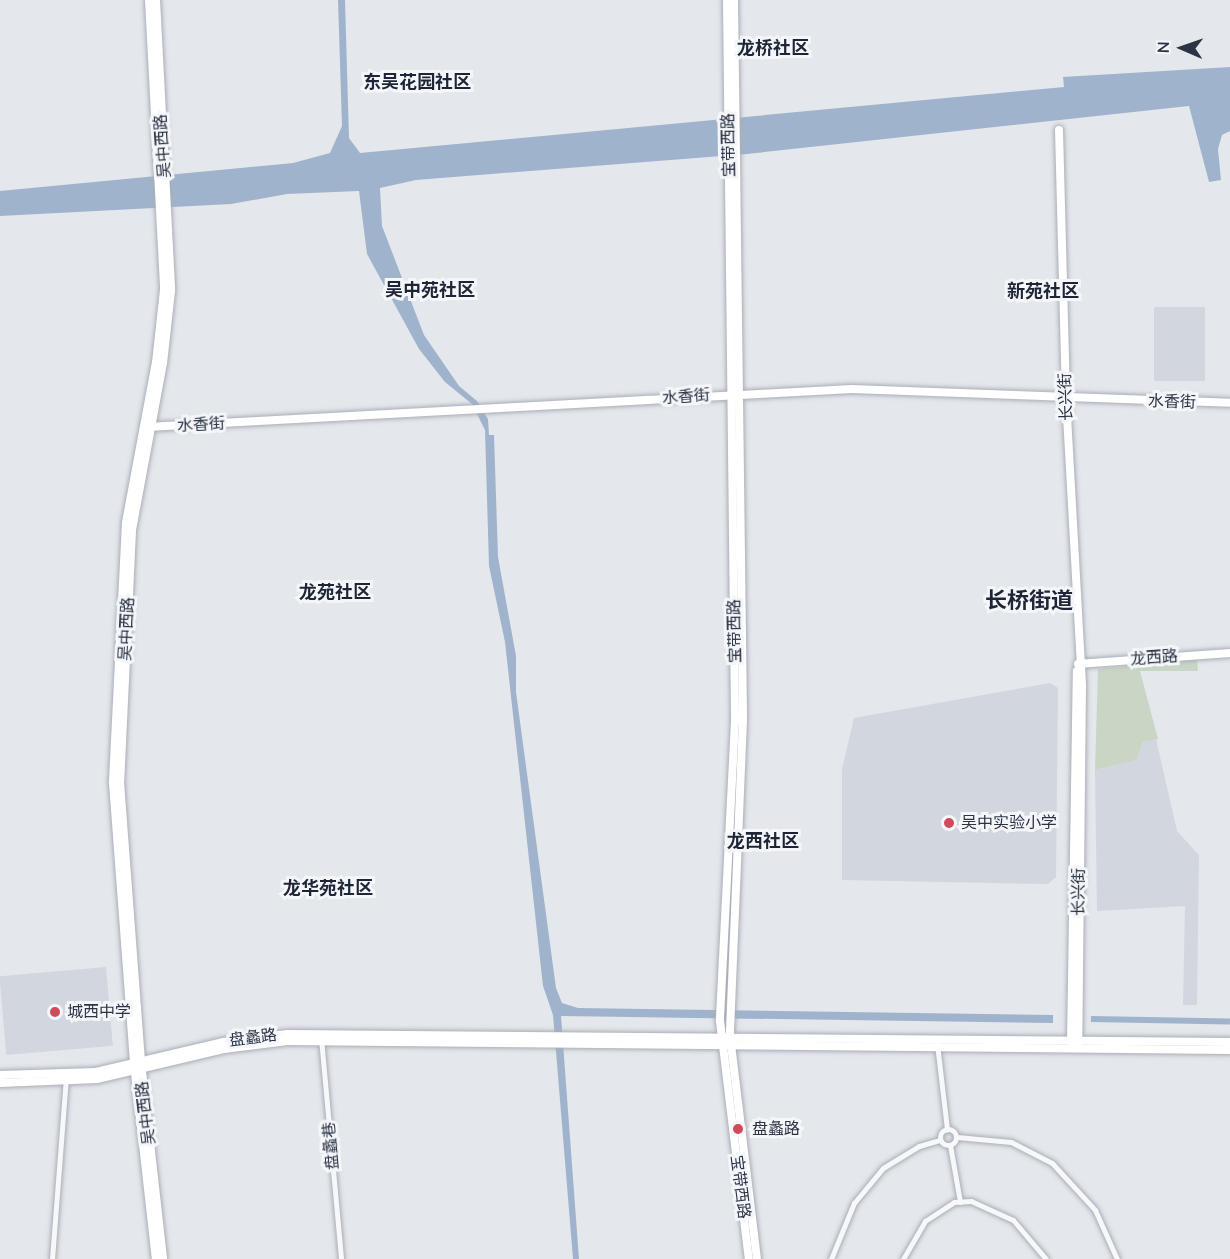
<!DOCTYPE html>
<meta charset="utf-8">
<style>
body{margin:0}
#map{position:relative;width:1230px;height:1259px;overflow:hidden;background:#e4e7ec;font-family:"Nunito Sans","Noto Sans SC",sans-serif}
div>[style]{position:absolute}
.built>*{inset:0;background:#d2d6de;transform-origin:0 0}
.green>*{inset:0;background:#c9d6c5}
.water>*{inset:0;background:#9fb4cc;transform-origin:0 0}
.roads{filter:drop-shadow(0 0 2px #a9aeb7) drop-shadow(0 0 2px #a9aeb7)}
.street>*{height:5px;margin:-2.5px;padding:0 2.5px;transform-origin:2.5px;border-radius:2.5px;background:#f7f8fa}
.street>.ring{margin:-2.5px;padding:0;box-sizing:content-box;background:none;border:5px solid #f7f8fa;border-radius:50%}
.secondary>*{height:8px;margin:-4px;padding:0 4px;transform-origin:4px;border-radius:4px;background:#fff}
.primary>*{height:8px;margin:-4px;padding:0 4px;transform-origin:4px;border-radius:4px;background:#fff}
.dots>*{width:16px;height:16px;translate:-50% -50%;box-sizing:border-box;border:3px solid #f4f6f9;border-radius:50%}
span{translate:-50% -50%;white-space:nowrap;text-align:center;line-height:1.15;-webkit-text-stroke:6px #f4f6f9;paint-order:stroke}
.street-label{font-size:16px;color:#2b3445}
.poi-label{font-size:16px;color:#2b3445}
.left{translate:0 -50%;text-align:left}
.neighbourhood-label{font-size:18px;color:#1d2536;font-weight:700}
.district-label{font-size:22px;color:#1d2536;font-weight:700}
.north{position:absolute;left:1152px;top:18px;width:60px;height:60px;-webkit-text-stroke:4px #f4f6f9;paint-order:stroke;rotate:272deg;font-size:16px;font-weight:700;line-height:24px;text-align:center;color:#2b3445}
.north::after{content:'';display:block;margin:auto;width:21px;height:27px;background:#2b3445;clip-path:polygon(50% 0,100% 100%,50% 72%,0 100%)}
</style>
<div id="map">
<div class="built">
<div style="left:1154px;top:307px;width:51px;height:74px"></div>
<div style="clip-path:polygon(1050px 683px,1058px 688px,1056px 877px,1048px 884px,842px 880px,842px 769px,854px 718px)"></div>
<div style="clip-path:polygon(1156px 739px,1177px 831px,1199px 855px,1197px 1005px,1183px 1005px,1185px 906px,1097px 911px,1095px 770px,1137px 760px,1143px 742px)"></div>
<div style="left:106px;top:967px;width:79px;height:107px;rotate:85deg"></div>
</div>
<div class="green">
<div style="clip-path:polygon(1197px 660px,1198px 671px,1140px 671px,1158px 739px,1143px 742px,1137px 760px,1095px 770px,1098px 669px)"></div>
</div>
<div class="water">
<div style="clip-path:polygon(338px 0,345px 0,349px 138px,360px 153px,1064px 87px,1063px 77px,1230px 67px,1230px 131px,1222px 135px,1218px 149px,1221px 180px,1209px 182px,1189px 106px,747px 154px,416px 180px,380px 188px,382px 226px,424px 335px,459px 386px,477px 401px,488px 419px,489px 435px,494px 435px,498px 557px,516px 656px,516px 692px,556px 988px,562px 1003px,578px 1008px,1053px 1015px,1053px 1023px,561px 1016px,579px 1259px,573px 1259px,553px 1015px,543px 986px,505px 642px,489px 566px,485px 430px,472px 404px,445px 382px,419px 349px,367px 254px,359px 191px,287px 194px,231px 204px,0 216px,0 191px,293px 163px,330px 153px,342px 126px)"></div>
<div style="left:1091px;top:1016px;width:139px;height:6px;rotate:1deg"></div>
</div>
<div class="roads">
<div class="street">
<div style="left:321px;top:1038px;width:222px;rotate:84.8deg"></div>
<div style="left:937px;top:1044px;width:86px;rotate:83.3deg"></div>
<div class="ring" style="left:940px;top:1129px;width:11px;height:11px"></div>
<div style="left:957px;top:1137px;width:54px;rotate:5.3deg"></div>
<div style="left:1011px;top:1142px;width:46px;rotate:27.1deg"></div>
<div style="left:1052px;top:1163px;width:64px;rotate:47.5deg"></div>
<div style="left:1095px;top:1210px;width:54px;rotate:65.8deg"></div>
<div style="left:950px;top:1145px;width:58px;rotate:80deg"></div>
<div style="left:52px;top:1259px;width:182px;rotate:-85.6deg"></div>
<div style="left:831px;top:1259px;width:61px;rotate:-67.7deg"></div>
<div style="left:854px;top:1203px;width:45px;rotate:-50.4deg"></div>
<div style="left:883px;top:1168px;width:42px;rotate:-31.4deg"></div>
<div style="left:919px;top:1146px;width:22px;rotate:-16deg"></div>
<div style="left:903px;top:1259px;width:44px;rotate:-59.9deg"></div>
<div style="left:925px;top:1221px;width:35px;rotate:-33deg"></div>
<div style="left:954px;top:1202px;width:17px;rotate:-3deg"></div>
<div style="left:971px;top:1201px;width:46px;rotate:24.3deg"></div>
<div style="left:1013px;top:1220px;width:51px;rotate:49.8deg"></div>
</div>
<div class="secondary">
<div style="left:149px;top:0;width:290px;rotate:87deg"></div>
<div style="left:164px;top:290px;width:72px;rotate:96.3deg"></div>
<div style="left:156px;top:362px;width:164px;rotate:100.6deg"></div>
<div style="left:126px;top:523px;width:260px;rotate:92.9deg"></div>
<div style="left:113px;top:783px;width:282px;rotate:85.7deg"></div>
<div style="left:134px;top:1064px;width:196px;rotate:83.6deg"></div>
<div style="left:156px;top:0;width:291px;rotate:87deg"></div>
<div style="left:171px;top:291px;width:72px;rotate:96.3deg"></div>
<div style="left:163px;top:363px;width:171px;rotate:100.5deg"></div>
<div style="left:132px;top:531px;width:251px;rotate:92.7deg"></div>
<div style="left:120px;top:782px;width:281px;rotate:85.7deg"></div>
<div style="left:141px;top:1062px;width:198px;rotate:83.6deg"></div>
<div style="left:1059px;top:130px;width:268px;rotate:88.5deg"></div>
<div style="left:1066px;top:398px;width:287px;rotate:86.8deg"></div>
<div style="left:1082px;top:685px;width:358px;rotate:90.6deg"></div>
<div style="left:147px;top:427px;width:706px;rotate:-3.09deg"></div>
<div style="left:852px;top:389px;width:378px;rotate:2.1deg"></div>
<div style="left:1078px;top:664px;width:152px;rotate:-4.1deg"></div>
<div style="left:1071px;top:1043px;width:372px;rotate:-89.1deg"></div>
<div style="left:0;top:1075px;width:96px;rotate:-1.8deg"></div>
<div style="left:96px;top:1072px;width:130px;rotate:-13.3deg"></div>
<div style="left:223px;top:1042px;width:65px;rotate:-7deg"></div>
<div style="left:288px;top:1034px;width:942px;rotate:0.49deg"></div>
<div style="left:0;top:1083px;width:97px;rotate:-2.4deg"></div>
<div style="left:97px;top:1079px;width:130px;rotate:-13.3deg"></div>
<div style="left:224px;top:1049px;width:64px;rotate:-7.1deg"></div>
<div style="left:288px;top:1041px;width:942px;rotate:0.55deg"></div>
</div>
<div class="primary">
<div style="left:727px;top:0;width:721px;rotate:89.36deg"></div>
<div style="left:735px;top:721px;width:300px;rotate:92.9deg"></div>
<div style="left:720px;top:1021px;width:240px;rotate:83.1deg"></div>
<div style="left:734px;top:0;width:720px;rotate:89.28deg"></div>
<div style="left:743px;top:720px;width:316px;rotate:92.4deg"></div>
<div style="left:730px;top:1036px;width:225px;rotate:83.1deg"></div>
</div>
</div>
<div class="dots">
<div style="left:949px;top:823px;background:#d1495b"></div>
<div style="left:55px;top:1012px;background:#d1495b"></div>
<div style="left:738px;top:1129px;background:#d1495b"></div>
</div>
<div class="street-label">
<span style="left:729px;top:145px;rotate:-91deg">宝带西路</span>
<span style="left:163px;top:146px;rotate:-94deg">吴中西路</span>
<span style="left:686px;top:397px;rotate:-4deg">水香街</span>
<span style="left:1066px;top:397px;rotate:-92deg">长兴街</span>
<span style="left:1172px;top:402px;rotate:2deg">水香街</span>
<span style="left:201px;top:425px;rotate:-3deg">水香街</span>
<span style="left:127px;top:629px;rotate:-87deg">吴中西路</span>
<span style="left:735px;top:631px;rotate:-91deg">宝带西路</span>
<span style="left:1154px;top:658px;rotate:-4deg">龙西路</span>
<span style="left:1079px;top:892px;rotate:-89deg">长兴街</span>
<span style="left:253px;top:1038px;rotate:-7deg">盘蠡路</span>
<span style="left:146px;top:1113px;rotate:-97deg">吴中西路</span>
<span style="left:331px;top:1146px;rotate:-95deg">盘蠡巷</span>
<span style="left:740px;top:1187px;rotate:83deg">宝带西路</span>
</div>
<div class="poi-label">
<span class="left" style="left:961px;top:823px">吴中实验小学</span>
<span class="left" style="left:67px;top:1012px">城西中学</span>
<span class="left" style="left:752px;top:1129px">盘蠡路</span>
</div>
<div class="neighbourhood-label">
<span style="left:773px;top:48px">龙桥社区</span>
<span style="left:417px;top:82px">东吴花园社区</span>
<span style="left:430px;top:290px">吴中苑社区</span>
<span style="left:1043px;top:291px">新苑社区</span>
<span style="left:335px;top:592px">龙苑社区</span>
<span style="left:763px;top:841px">龙西社区</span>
<span style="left:328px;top:888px">龙华苑社区</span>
</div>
<div class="district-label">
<span style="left:1029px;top:602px">长桥街道</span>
</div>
<div class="north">N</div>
</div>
